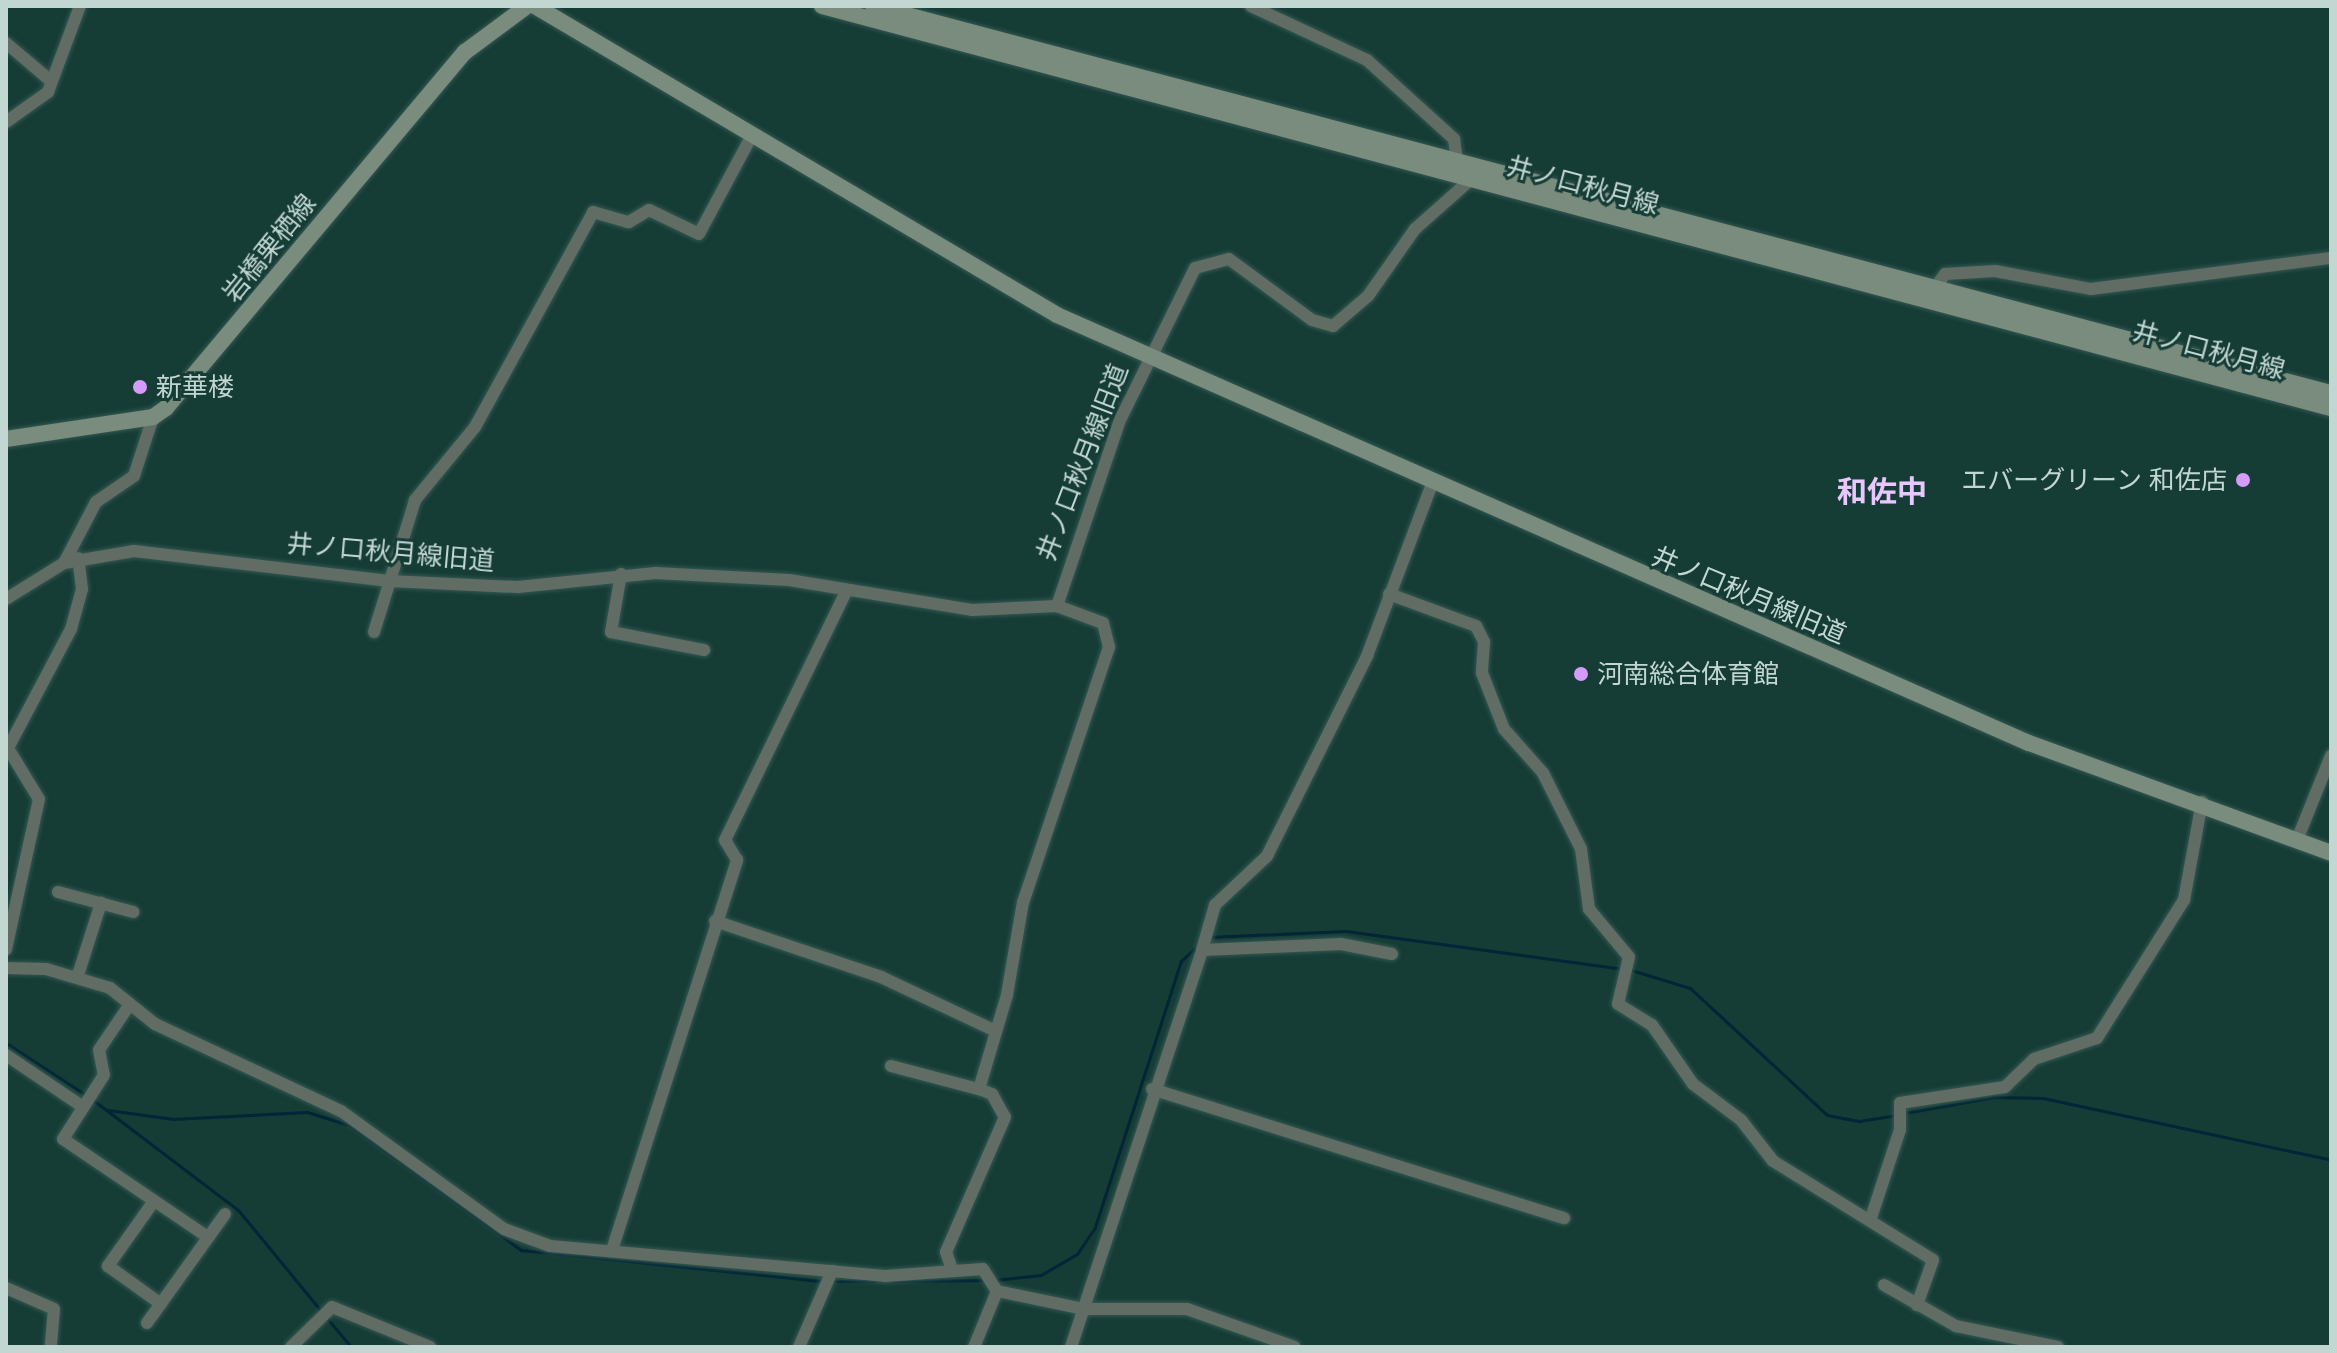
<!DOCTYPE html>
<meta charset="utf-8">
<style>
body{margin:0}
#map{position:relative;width:2337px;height:1353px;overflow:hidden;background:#153c35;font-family:"PT Sans","Noto Sans JP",sans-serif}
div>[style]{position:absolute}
.stream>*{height:3px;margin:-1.5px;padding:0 1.5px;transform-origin:1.5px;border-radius:1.5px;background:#002637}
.roads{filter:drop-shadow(0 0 2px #345851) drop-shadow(0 0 2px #345851)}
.street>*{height:12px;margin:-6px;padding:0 6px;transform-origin:6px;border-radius:6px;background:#616d64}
.secondary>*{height:16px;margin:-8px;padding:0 8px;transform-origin:8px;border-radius:8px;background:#798c7e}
.dots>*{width:22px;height:22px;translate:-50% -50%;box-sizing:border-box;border:4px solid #153c35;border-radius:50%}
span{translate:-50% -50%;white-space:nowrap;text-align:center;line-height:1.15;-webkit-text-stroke:6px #153c35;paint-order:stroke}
.street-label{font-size:26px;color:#c2d6d2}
.poi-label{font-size:26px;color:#c2d6d2}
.left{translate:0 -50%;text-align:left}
.right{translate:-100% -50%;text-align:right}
.quarter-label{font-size:30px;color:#e7c7fd;font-weight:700}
.frame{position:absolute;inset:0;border:8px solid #c2d6d2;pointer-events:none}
</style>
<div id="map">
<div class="stream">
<div style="left:1211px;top:937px;width:135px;rotate:-2.5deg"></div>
<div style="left:1346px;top:931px;width:280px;rotate:7.8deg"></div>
<div style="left:1631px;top:970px;width:62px;rotate:17deg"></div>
<div style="left:1690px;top:988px;width:187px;rotate:42.8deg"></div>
<div style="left:1827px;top:1115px;width:33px;rotate:11deg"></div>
<div style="left:1859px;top:1121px;width:37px;rotate:-9deg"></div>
<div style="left:6px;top:1043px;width:97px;rotate:33.2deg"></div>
<div style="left:93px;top:1100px;width:183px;rotate:37.2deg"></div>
<div style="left:239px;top:1211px;width:129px;rotate:50.6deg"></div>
<div style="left:108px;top:1110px;width:66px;rotate:7.9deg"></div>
<div style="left:173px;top:1119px;width:134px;rotate:-3deg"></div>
<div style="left:307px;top:1112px;width:44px;rotate:17.2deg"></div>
<div style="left:349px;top:1125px;width:213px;rotate:36deg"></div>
<div style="left:521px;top:1250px;width:303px;rotate:5.9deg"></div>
<div style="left:1904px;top:1113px;width:92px;rotate:-10deg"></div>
<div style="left:1995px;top:1097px;width:48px;rotate:1.2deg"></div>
<div style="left:2043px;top:1098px;width:295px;rotate:12.1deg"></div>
<div style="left:994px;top:1280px;width:47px;rotate:-6.1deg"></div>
<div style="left:1041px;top:1275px;width:42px;rotate:-30.3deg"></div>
<div style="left:1077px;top:1254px;width:32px;rotate:-56deg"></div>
<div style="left:1095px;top:1227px;width:280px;rotate:-72.1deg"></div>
<div style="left:1181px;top:961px;width:26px;rotate:-43deg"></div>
<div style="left:834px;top:1281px;width:40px"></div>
<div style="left:894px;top:1281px;width:92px;rotate:-0.6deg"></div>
<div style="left:326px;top:1317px;width:39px;rotate:50deg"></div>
</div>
<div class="roads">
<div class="street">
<div style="left:1251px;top:6px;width:128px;rotate:25deg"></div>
<div style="left:1367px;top:60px;width:118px;rotate:42.2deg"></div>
<div style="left:1454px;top:139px;width:22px;rotate:82deg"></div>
<div style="left:6px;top:43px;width:59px;rotate:40.2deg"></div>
<div style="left:6px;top:122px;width:52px;rotate:-35.5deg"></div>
<div style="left:48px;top:92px;width:92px;rotate:-69.6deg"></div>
<div style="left:1930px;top:294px;width:25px;rotate:-53deg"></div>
<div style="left:1945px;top:274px;width:50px;rotate:-3.4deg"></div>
<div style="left:1995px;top:271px;width:98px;rotate:10.6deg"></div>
<div style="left:2091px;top:289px;width:242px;rotate:-7.4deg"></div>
<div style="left:64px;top:563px;width:69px;rotate:-62.3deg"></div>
<div style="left:96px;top:502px;width:46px;rotate:-34.4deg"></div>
<div style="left:134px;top:476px;width:62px;rotate:-72.1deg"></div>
<div style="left:621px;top:574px;width:59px;rotate:99.8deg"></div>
<div style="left:611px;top:632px;width:95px;rotate:11deg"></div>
<div style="left:1389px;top:594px;width:93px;rotate:20.2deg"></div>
<div style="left:1476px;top:626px;width:18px;rotate:63deg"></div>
<div style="left:1484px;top:642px;width:31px;rotate:94deg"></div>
<div style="left:1482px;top:673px;width:60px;rotate:68.6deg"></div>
<div style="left:1504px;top:729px;width:59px;rotate:48.4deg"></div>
<div style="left:1543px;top:773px;width:85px;rotate:63.4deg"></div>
<div style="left:1581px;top:849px;width:61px;rotate:82.4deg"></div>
<div style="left:1589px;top:909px;width:62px;rotate:50.2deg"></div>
<div style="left:1629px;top:957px;width:48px;rotate:103.2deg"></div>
<div style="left:1618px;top:1004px;width:40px;rotate:32deg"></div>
<div style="left:1652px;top:1025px;width:72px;rotate:55.2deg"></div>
<div style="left:1693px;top:1084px;width:60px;rotate:36.9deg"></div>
<div style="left:1741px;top:1120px;width:52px;rotate:52deg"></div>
<div style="left:1773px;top:1161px;width:188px;rotate:31.7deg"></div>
<div style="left:1933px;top:1260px;width:48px;rotate:109.6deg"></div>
<div style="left:6px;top:599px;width:68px;rotate:-31.8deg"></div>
<div style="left:64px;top:563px;width:71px;rotate:-9.7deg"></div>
<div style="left:134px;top:551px;width:257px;rotate:6.7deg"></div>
<div style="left:389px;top:581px;width:129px;rotate:2.7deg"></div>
<div style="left:518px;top:587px;width:138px;rotate:-5.8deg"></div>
<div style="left:655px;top:573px;width:134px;rotate:3deg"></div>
<div style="left:789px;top:580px;width:185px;rotate:9.3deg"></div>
<div style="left:972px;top:610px;width:85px;rotate:-2.7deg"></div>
<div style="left:1057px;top:606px;width:49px;rotate:20.3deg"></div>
<div style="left:1103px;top:623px;width:25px;rotate:76deg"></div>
<div style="left:1109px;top:647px;width:269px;rotate:108.6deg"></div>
<div style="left:1023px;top:902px;width:94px;rotate:99.8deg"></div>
<div style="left:1007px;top:995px;width:98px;rotate:106.6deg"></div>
<div style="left:979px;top:1089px;width:14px;rotate:21deg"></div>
<div style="left:992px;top:1094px;width:26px;rotate:61deg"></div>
<div style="left:1005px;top:1117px;width:147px;rotate:113.6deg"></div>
<div style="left:946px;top:1252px;width:18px;rotate:71deg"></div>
<div style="left:1057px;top:606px;width:196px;rotate:-71.3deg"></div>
<div style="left:1120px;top:420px;width:169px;rotate:-63.7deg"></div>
<div style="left:1195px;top:268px;width:35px;rotate:-15deg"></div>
<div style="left:1229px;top:259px;width:103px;rotate:36.3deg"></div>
<div style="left:1312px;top:320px;width:22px;rotate:16deg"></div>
<div style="left:1333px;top:326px;width:46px;rotate:-40.6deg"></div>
<div style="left:1368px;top:296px;width:82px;rotate:-55deg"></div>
<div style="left:1415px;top:229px;width:84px;rotate:-41.6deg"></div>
<div style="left:374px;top:632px;width:138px;rotate:-72.7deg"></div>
<div style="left:415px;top:500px;width:94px;rotate:-50.6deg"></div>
<div style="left:475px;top:427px;width:245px;rotate:-61.2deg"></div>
<div style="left:593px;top:212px;width:37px;rotate:16deg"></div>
<div style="left:629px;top:222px;width:23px;rotate:-31deg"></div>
<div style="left:649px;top:210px;width:55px;rotate:25.6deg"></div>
<div style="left:699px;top:234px;width:110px;rotate:-61.8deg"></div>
<div style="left:6px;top:745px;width:63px;rotate:58.6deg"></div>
<div style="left:39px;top:799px;width:154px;rotate:102.4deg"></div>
<div style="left:8px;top:748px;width:135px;rotate:-62.1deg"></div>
<div style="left:71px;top:629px;width:41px;rotate:-74.6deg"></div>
<div style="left:82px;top:589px;width:31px;rotate:-97deg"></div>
<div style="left:2297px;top:840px;width:91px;rotate:-68deg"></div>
<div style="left:58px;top:892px;width:78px;rotate:14.9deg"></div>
<div style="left:715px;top:921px;width:175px;rotate:18.6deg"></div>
<div style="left:881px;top:977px;width:127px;rotate:25.2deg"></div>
<div style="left:1202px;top:950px;width:47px;rotate:-73.9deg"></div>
<div style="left:1215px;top:905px;width:71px;rotate:-43.3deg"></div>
<div style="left:1267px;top:856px;width:224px;rotate:-63.4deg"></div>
<div style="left:1367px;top:656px;width:184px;rotate:-69.3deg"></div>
<div style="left:6px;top:968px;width:40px;rotate:1.4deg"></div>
<div style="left:46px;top:969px;width:67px;rotate:16.5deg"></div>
<div style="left:110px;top:988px;width:58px;rotate:38.7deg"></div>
<div style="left:155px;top:1024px;width:205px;rotate:25.1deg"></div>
<div style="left:341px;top:1111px;width:201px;rotate:35.9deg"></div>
<div style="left:504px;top:1229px;width:49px;rotate:20.3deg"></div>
<div style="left:550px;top:1246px;width:336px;rotate:5.1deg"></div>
<div style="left:885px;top:1276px;width:98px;rotate:-4.1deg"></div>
<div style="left:983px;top:1269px;width:26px;rotate:58deg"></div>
<div style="left:997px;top:1291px;width:61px;rotate:112.3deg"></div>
<div style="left:78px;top:975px;width:76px;rotate:-72.3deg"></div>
<div style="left:130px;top:1004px;width:55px;rotate:124deg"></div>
<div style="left:99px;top:1050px;width:25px;rotate:79deg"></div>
<div style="left:104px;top:1075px;width:76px;rotate:122.6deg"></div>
<div style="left:63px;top:1139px;width:175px;rotate:34.1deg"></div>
<div style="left:6px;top:1055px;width:93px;rotate:34deg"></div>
<div style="left:891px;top:1066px;width:94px;rotate:14.8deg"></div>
<div style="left:1152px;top:1089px;width:432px;rotate:17.4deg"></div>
<div style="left:154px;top:1201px;width:80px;rotate:125.3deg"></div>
<div style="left:108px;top:1266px;width:65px;rotate:35.6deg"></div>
<div style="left:1871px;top:1218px;width:93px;rotate:-71.8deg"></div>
<div style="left:1900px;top:1130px;width:27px;rotate:-90deg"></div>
<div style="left:1900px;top:1103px;width:106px;rotate:-8.7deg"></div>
<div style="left:2005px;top:1087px;width:40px;rotate:-44deg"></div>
<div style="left:2034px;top:1059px;width:66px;rotate:-18.4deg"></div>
<div style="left:2097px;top:1038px;width:163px;rotate:-57.8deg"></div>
<div style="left:2184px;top:900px;width:100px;rotate:-79.6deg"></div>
<div style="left:612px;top:1250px;width:410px;rotate:-72.2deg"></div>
<div style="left:737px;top:860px;width:23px;rotate:-121deg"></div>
<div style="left:725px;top:840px;width:278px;rotate:-64deg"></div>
<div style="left:1884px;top:1285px;width:83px;rotate:29.7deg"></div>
<div style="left:1956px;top:1326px;width:104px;rotate:11.6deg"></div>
<div style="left:6px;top:1288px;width:52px;rotate:23.6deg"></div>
<div style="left:54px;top:1309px;width:38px;rotate:95deg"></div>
<div style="left:997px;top:1291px;width:88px;rotate:11.8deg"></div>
<div style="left:1083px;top:1309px;width:104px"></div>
<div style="left:1187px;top:1309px;width:114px;rotate:19.4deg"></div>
<div style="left:147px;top:1323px;width:134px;rotate:-54.4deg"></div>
<div style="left:291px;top:1347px;width:57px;rotate:-44.3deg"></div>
<div style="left:332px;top:1307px;width:106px;rotate:22.2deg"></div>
<div style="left:799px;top:1347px;width:83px;rotate:-66.5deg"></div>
<div style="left:1071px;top:1347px;width:418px;rotate:-71.7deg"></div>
<div style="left:1202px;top:950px;width:139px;rotate:-2.5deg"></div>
<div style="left:1341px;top:944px;width:52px;rotate:11.1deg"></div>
</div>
<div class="secondary">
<div style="left:535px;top:6px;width:607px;rotate:30.62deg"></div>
<div style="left:1057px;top:315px;width:1062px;rotate:23.77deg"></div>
<div style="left:2029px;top:743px;width:321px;rotate:20deg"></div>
<div style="left:822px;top:6px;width:1562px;rotate:14.92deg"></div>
<div style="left:873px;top:6px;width:1508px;rotate:14.87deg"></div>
<div style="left:6px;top:439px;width:149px;rotate:-8.5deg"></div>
<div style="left:153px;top:417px;width:16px;rotate:-35deg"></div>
<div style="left:166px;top:408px;width:465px;rotate:-50deg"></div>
<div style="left:465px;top:52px;width:77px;rotate:-36.6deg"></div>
</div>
</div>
<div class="dots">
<div style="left:140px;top:387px;background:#d59bfb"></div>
<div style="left:2243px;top:480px;background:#d59bfb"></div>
<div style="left:1581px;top:674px;background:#d59bfb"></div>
</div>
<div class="street-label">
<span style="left:1583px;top:185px;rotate:15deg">井ノ口秋月線</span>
<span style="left:269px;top:248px;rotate:-51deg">岩橋栗栖線</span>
<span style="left:2209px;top:350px;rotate:15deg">井ノ口秋月線</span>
<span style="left:1082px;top:462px;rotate:-69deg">井ノ口秋月線旧道</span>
<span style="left:391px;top:552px;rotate:5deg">井ノ口秋月線旧道</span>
<span style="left:1749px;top:595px;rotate:23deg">井ノ口秋月線旧道</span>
</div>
<div class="poi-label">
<span class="left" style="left:156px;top:387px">新華楼</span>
<span class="right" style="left:2227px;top:480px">エバーグリーン 和佐店</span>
<span class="left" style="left:1597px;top:674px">河南総合体育館</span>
</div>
<div class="quarter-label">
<span style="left:1882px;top:491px">和佐中</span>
</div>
<div class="frame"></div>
</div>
